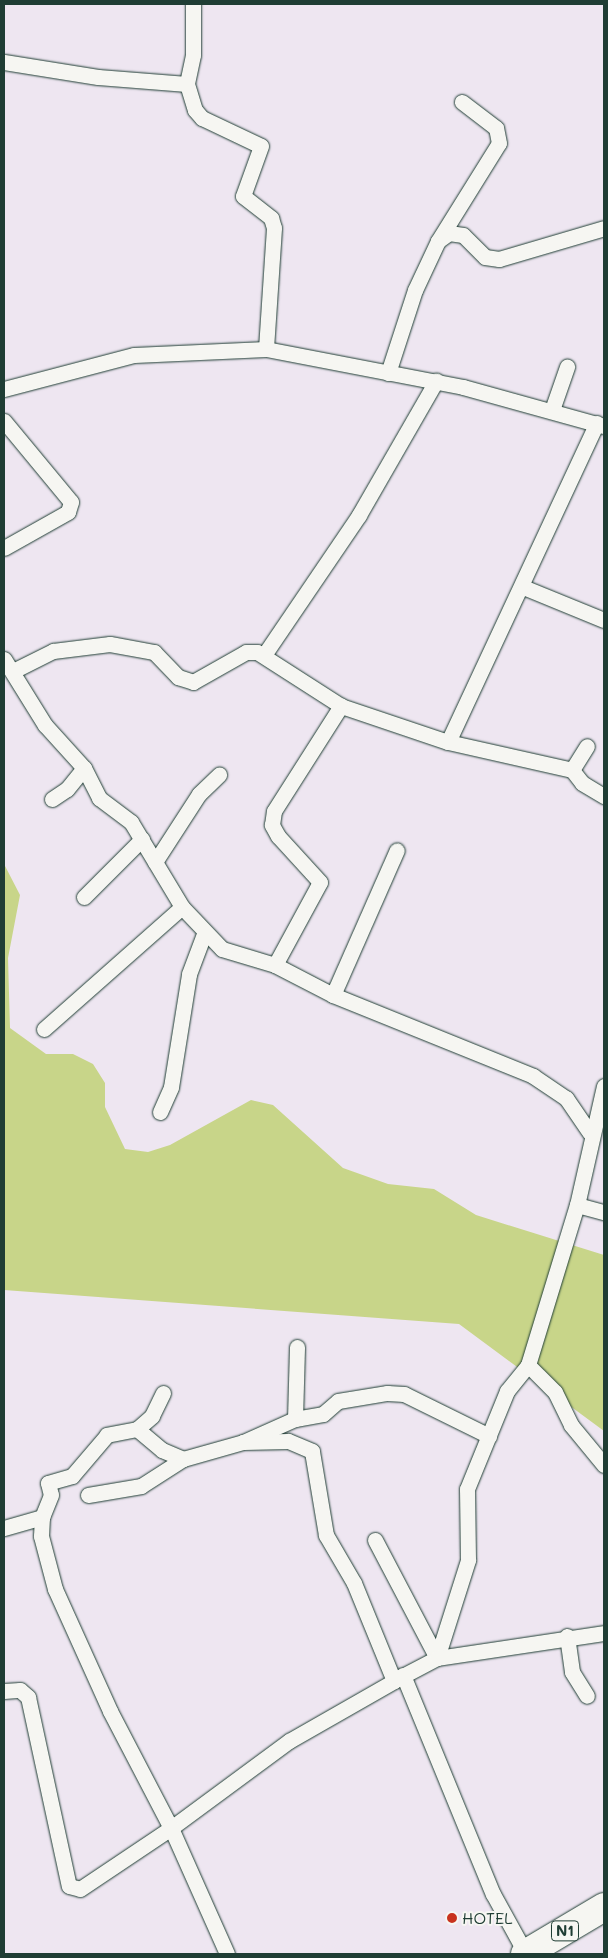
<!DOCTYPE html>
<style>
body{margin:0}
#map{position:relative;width:608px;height:1958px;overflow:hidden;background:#eee6f1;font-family:Mali,sans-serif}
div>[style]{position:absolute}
.green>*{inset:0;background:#c8d589}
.roads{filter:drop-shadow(0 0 1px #1f3d34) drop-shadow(0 0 1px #1f3d34)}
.street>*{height:15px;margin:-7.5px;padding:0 7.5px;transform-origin:7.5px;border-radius:7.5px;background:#f6f6f2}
.highway>*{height:28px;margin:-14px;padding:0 14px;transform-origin:14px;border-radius:14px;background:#f6f6f2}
.dots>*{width:14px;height:14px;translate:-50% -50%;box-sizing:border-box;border:2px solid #f6f6f2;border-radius:50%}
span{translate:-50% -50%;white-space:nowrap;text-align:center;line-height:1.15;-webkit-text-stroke:4px #f6f6f2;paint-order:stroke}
.shield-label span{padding:1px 4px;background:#f6f6f2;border:1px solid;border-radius:4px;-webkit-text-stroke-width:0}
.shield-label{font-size:15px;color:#1f3d34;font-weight:700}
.poi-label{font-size:16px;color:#1f3d34}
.left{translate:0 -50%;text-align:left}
.frame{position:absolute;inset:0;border:5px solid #1f3d34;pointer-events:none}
</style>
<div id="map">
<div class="green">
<div style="clip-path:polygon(4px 864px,20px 895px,8px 958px,10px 1028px,46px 1054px,73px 1054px,93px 1064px,105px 1083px,105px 1107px,125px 1149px,148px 1152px,170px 1145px,251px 1100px,273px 1105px,343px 1168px,388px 1184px,434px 1189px,476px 1215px,604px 1255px,604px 1431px,459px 1324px,4px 1290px)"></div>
</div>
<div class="roads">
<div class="street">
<div style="left:193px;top:4px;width:51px;rotate:90deg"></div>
<div style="left:193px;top:55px;width:30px;rotate:102deg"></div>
<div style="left:187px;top:84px;width:27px;rotate:73deg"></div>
<div style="left:195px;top:110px;width:11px;rotate:49deg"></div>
<div style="left:202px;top:118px;width:65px;rotate:25.4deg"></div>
<div style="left:261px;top:146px;width:53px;rotate:109.8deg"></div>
<div style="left:243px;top:196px;width:36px;rotate:38deg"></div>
<div style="left:271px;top:218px;width:10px;rotate:73deg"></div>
<div style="left:274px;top:228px;width:121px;rotate:93.8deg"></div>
<div style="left:4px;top:62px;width:95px;rotate:9.1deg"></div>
<div style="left:98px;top:77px;width:89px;rotate:4.5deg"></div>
<div style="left:438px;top:241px;width:14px;rotate:-36deg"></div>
<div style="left:449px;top:233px;width:14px;rotate:8deg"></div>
<div style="left:463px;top:235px;width:31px;rotate:45deg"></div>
<div style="left:485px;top:257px;width:14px;rotate:8deg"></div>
<div style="left:499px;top:259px;width:109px;rotate:-16.4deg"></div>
<div style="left:388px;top:373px;width:87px;rotate:-72deg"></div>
<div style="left:415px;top:290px;width:54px;rotate:-64.9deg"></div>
<div style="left:438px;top:241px;width:115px;rotate:-58.1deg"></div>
<div style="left:499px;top:143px;width:15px;rotate:-101deg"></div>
<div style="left:496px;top:128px;width:43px;rotate:-142.6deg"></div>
<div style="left:4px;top:389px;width:134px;rotate:-14.7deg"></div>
<div style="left:134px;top:355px;width:132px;rotate:-2.6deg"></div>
<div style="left:266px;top:349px;width:201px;rotate:10.9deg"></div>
<div style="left:463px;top:387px;width:146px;rotate:15.5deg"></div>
<div style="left:552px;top:410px;width:46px;rotate:-70.8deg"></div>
<div style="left:4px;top:421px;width:105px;rotate:50.4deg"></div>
<div style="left:71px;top:502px;width:10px;rotate:107deg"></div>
<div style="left:68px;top:512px;width:73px;rotate:150.6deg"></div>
<div style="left:523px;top:587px;width:87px;rotate:22.2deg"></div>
<div style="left:264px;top:655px;width:169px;rotate:-55.8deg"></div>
<div style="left:359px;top:515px;width:155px;rotate:-60.1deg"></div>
<div style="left:4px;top:659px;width:78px;rotate:58.2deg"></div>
<div style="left:45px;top:725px;width:58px;rotate:47.8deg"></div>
<div style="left:84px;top:768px;width:34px;rotate:63deg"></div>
<div style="left:99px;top:798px;width:40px;rotate:37deg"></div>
<div style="left:131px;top:822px;width:99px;rotate:59deg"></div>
<div style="left:182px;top:907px;width:58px;rotate:46.4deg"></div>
<div style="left:222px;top:949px;width:55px;rotate:16.8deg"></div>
<div style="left:275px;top:965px;width:65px;rotate:27.3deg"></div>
<div style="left:333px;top:995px;width:216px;rotate:22deg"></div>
<div style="left:533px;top:1076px;width:40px;rotate:34deg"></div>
<div style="left:566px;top:1098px;width:42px;rotate:55.6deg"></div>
<div style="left:13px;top:671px;width:45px;rotate:-26.6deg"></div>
<div style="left:53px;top:651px;width:57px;rotate:-7deg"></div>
<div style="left:110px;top:644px;width:45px;rotate:10.3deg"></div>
<div style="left:154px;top:652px;width:35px;rotate:46deg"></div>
<div style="left:178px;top:677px;width:16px;rotate:18deg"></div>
<div style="left:193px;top:682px;width:61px;rotate:-29.5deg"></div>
<div style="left:246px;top:652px;width:11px"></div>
<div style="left:257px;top:652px;width:100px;rotate:32.7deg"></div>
<div style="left:341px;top:706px;width:113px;rotate:18.6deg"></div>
<div style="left:448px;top:742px;width:127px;rotate:12.7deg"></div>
<div style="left:572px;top:770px;width:16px;rotate:52deg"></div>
<div style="left:582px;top:783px;width:26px;rotate:31deg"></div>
<div style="left:448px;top:742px;width:352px;rotate:-65deg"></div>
<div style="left:572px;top:770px;width:28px;rotate:-58deg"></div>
<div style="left:52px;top:799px;width:18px;rotate:-34deg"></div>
<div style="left:67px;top:789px;width:27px;rotate:-51deg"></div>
<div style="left:155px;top:862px;width:81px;rotate:-57.1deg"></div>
<div style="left:199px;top:794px;width:28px;rotate:-44deg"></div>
<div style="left:84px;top:897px;width:82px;rotate:-45deg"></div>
<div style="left:275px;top:965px;width:94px;rotate:-61.5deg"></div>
<div style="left:320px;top:882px;width:62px;rotate:-132.4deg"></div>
<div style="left:278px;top:836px;width:13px;rotate:-119deg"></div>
<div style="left:272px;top:825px;width:14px;rotate:-82deg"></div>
<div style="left:274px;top:811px;width:125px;rotate:-57.5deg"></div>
<div style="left:333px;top:995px;width:158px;rotate:-66.2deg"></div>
<div style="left:44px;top:1029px;width:184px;rotate:-41.5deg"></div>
<div style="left:160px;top:1112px;width:27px;rotate:-66deg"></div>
<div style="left:171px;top:1087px;width:114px;rotate:-80.9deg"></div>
<div style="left:189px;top:974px;width:43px;rotate:-69.4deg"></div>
<div style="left:577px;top:1205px;width:28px;rotate:15deg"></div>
<div style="left:528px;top:1365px;width:38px;rotate:45deg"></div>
<div style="left:555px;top:1392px;width:37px;rotate:64deg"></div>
<div style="left:571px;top:1425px;width:52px;rotate:50.5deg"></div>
<div style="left:163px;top:1393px;width:25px;rotate:116deg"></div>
<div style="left:152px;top:1416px;width:20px;rotate:139deg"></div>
<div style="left:137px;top:1429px;width:33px;rotate:40deg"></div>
<div style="left:162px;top:1450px;width:23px;rotate:23deg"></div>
<div style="left:295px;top:1419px;width:72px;rotate:-88.4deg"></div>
<div style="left:137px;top:1429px;width:31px;rotate:169deg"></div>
<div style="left:107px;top:1435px;width:54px;rotate:130.5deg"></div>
<div style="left:72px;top:1476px;width:25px;rotate:164deg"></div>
<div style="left:48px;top:1483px;width:12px;rotate:76deg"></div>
<div style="left:51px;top:1495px;width:24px;rotate:112deg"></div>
<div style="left:42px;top:1517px;width:19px;rotate:93deg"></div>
<div style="left:41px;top:1536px;width:55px;rotate:75.2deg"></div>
<div style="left:55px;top:1589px;width:134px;rotate:65.7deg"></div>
<div style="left:110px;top:1711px;width:132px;rotate:62.5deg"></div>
<div style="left:171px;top:1828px;width:147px;rotate:-36.4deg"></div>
<div style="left:289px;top:1741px;width:121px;rotate:-29.7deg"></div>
<div style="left:394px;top:1681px;width:106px;rotate:-112.2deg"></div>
<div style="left:354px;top:1583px;width:56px;rotate:-120.3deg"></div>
<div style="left:326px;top:1535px;width:85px;rotate:-99.5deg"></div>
<div style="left:312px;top:1451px;width:26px;rotate:-157deg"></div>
<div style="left:288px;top:1441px;width:45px;rotate:178.7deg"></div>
<div style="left:88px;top:1495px;width:54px;rotate:-9.6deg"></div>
<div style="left:141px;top:1486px;width:50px;rotate:-32.7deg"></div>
<div style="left:183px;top:1459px;width:62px;rotate:-15.8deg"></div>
<div style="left:243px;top:1442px;width:57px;rotate:-23.9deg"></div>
<div style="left:295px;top:1419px;width:28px;rotate:-10deg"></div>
<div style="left:323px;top:1414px;width:20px;rotate:-41deg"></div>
<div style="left:338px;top:1401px;width:50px;rotate:-9.3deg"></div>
<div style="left:387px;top:1393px;width:17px;rotate:3deg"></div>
<div style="left:404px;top:1394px;width:95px;rotate:26.3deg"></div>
<div style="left:4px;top:1528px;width:40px;rotate:-16deg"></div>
<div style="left:375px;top:1540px;width:133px;rotate:62.3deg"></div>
<div style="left:567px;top:1636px;width:36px;rotate:82deg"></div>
<div style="left:572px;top:1672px;width:28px;rotate:58deg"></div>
<div style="left:437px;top:1658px;width:103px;rotate:-72.4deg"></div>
<div style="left:468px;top:1560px;width:71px;rotate:-90.8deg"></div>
<div style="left:467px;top:1489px;width:106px;rotate:-67.8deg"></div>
<div style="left:507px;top:1391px;width:33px;rotate:-51deg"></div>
<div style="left:528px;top:1365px;width:167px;rotate:-73deg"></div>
<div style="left:577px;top:1205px;width:122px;rotate:-77.2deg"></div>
<div style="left:403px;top:1675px;width:237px;rotate:67.7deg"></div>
<div style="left:493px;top:1894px;width:68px;rotate:61.2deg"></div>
<div style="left:395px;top:1680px;width:47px;rotate:-27.6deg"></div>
<div style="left:437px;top:1658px;width:169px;rotate:-8.5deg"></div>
<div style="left:4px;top:1691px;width:16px;rotate:-4deg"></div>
<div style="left:20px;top:1690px;width:11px;rotate:41deg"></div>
<div style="left:28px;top:1697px;width:193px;rotate:77.8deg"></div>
<div style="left:69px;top:1886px;width:11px;rotate:15deg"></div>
<div style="left:80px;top:1889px;width:110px;rotate:-33.8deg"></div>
<div style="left:171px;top:1828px;width:138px;rotate:66deg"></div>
</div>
<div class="highway">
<div style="left:525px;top:1954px;width:92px;rotate:-30.7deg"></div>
</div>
</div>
<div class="dots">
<div style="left:452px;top:1918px;background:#c8321e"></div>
</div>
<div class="shield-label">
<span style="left:565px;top:1931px">N1</span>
</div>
<div class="poi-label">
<span class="left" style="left:462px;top:1918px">HOTEL</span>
</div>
<div class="frame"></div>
</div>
